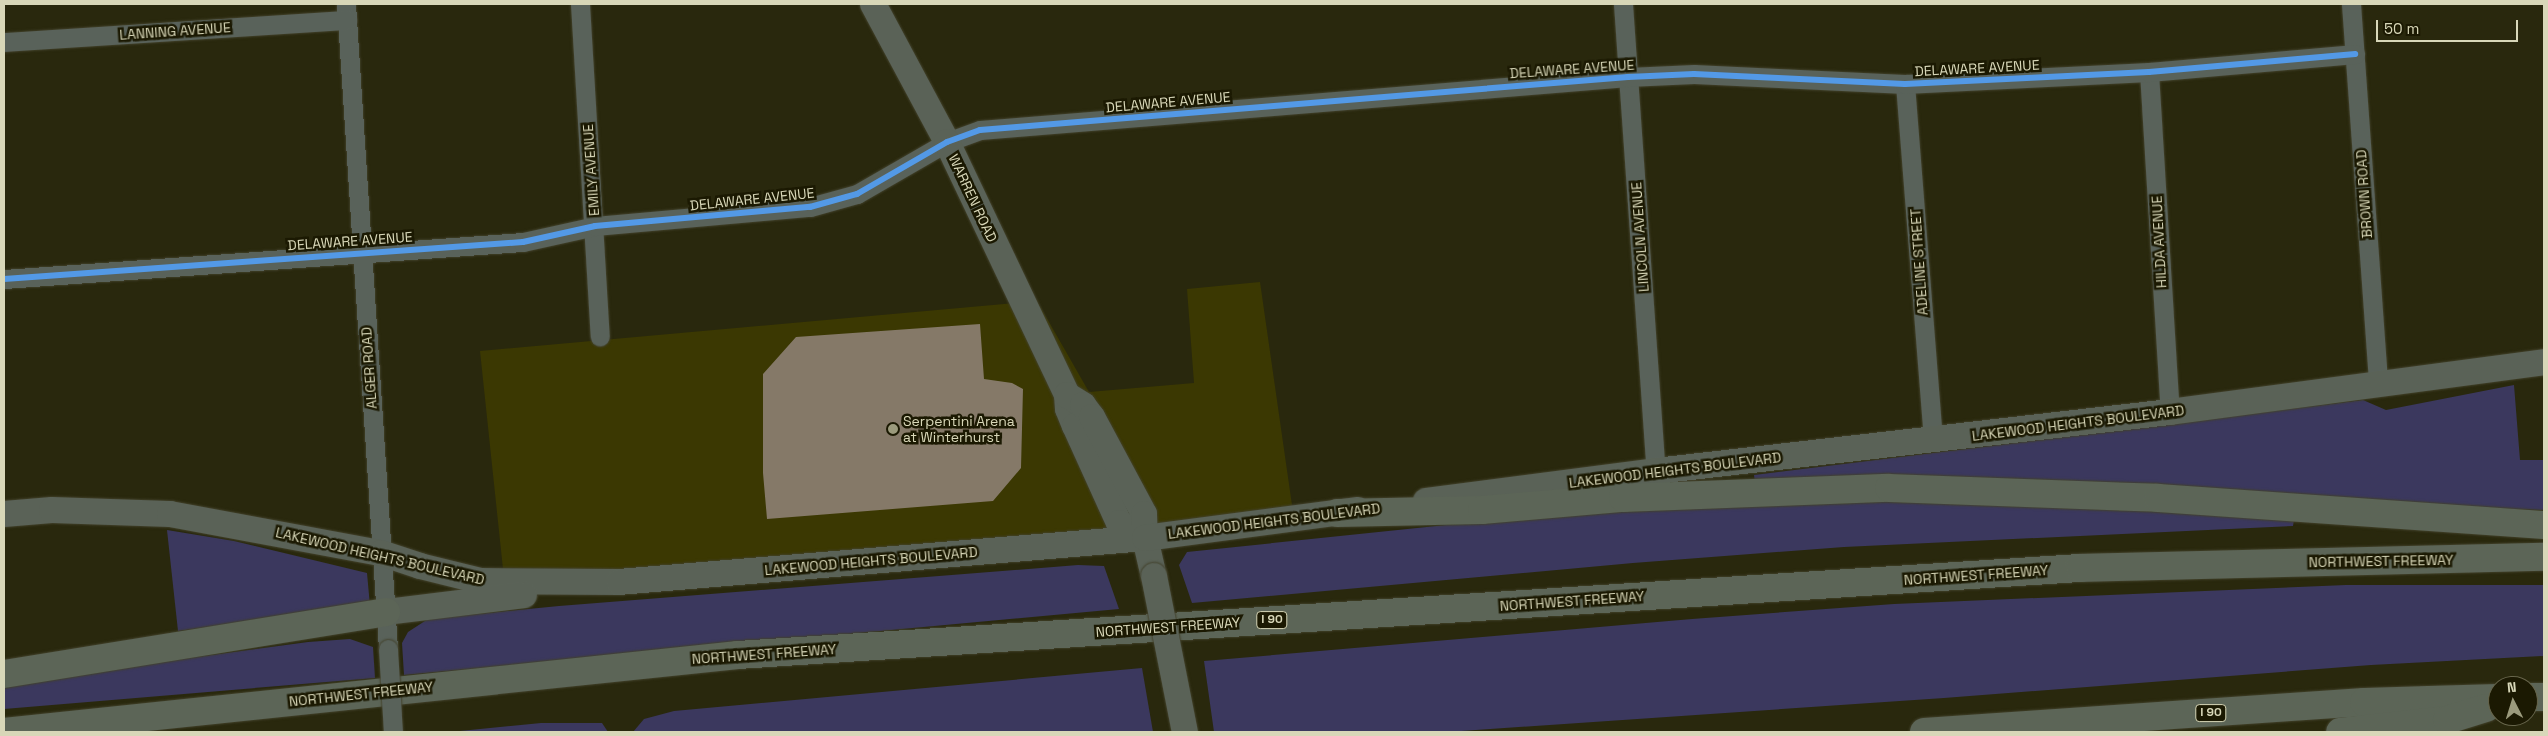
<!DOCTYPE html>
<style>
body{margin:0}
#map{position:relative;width:2548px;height:736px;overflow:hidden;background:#29280d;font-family:"Space Grotesk",sans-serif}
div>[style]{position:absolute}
.built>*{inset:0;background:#3b3802}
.green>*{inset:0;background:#3b385e}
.building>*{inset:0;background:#857968}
.roads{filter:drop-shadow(0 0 1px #42412b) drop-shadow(0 0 1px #42412b)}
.street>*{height:19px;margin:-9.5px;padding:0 9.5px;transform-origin:9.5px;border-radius:9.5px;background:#59625a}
.secondary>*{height:26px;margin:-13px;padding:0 13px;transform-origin:13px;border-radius:13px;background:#5a6257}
.highway>*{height:28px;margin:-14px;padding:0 14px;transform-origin:14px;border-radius:14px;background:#5c6557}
.bridges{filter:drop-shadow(0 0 1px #42412b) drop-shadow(0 0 1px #42412b)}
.street-bridge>*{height:19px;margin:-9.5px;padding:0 9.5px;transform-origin:9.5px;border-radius:9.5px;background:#59625a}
.secondary-bridge>*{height:26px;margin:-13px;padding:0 13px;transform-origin:13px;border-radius:13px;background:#5a6257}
.cycleway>*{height:6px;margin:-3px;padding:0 3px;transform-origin:3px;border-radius:3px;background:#5399e6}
.dots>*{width:14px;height:14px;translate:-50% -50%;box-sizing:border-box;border:2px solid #1b1902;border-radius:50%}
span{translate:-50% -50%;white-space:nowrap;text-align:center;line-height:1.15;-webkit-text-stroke:5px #1b1902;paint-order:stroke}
.shield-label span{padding:1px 4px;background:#1b1902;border:1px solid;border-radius:4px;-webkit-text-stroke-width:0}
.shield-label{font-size:12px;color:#d8d7b8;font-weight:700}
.street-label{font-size:14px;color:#d8d7b8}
.poi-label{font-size:14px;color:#d8d7b8}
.left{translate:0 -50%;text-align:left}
.frame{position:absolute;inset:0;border:5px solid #d8d7b8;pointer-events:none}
.north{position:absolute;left:2488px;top:676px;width:50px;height:50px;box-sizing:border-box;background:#1b1902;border:1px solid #67654b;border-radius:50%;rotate:355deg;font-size:14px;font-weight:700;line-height:20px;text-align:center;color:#d8d7b8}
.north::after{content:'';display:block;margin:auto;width:18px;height:22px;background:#9b9a7c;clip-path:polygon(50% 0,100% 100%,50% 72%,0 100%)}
.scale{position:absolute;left:2376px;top:20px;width:142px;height:22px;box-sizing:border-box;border:2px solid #d8d7b8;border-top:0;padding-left:6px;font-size:15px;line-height:18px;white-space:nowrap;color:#d8d7b8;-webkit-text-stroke:4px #1b1902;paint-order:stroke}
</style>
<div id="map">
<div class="built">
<div style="clip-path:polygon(1260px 282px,1293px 512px,624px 573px,503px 569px,480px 351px,1037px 301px,1089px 392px,1194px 383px,1187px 289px)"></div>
</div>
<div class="green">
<div style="clip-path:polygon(2514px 385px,2520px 460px,2544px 460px,2544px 510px,1755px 483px,1754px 475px,2363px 400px,2386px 410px)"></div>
<div style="clip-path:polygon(1989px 500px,2294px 520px,2293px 526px,1844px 547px,1633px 563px,1192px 603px,1179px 565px,1187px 552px,1446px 525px,1712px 503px)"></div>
<div style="clip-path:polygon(167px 530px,234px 541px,367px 573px,370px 606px,178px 631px)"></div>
<div style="clip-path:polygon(1078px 565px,1104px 566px,1119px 609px,404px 675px,402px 643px,408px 632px,428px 619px,559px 606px)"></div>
<div style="clip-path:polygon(2346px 585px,2544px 585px,2544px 656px,2371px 665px,1944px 698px,1447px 732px,1214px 732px,1204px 661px,1692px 619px,1894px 604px)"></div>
<div style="clip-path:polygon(350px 639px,373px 647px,375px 678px,4px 709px,4px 686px,100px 670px,308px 642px)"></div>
<div style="clip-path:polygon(1142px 668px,1153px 732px,633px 732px,644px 719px,674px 711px)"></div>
<div style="clip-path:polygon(541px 723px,602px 723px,608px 732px,450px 732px)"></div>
</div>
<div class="building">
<div style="clip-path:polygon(980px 324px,984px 379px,1012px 383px,1023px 389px,1021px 468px,993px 501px,767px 519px,763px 473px,763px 374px,796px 337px)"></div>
</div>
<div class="roads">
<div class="street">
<div style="left:346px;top:4px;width:646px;rotate:86.27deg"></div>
<div style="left:580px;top:4px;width:333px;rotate:86.6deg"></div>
<div style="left:1623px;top:4px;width:468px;rotate:86deg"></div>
<div style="left:2351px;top:4px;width:381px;rotate:85.9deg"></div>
<div style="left:4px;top:42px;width:344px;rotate:-3.7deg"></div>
<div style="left:2149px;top:72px;width:341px;rotate:86.5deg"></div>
<div style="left:1905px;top:84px;width:358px;rotate:85.5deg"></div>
<div style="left:4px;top:279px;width:520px;rotate:-4.08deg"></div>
<div style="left:523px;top:242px;width:74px;rotate:-12.5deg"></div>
<div style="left:595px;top:226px;width:216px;rotate:-5.1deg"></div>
<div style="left:810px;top:207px;width:49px;rotate:-15.5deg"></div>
<div style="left:857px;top:194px;width:104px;rotate:-30deg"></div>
<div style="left:947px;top:142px;width:35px;rotate:-20deg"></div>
<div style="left:980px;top:130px;width:650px;rotate:-4.68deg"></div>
<div style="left:1628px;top:77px;width:66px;rotate:-2.6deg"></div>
<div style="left:1694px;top:74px;width:211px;rotate:2.7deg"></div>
<div style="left:1905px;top:84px;width:244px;rotate:-2.8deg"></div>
<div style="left:2149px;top:72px;width:207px;rotate:-5deg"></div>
</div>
<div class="secondary">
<div style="left:873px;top:4px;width:157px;rotate:61.8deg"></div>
<div style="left:947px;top:142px;width:280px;rotate:64.6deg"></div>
<div style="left:1067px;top:395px;width:14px;rotate:86deg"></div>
<div style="left:1068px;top:409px;width:18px;rotate:68deg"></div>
<div style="left:1075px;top:426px;width:107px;rotate:65.6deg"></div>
<div style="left:1119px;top:523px;width:30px;rotate:30deg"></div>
<div style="left:1067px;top:395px;width:19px;rotate:32deg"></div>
<div style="left:1083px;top:405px;width:15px;rotate:53deg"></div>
<div style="left:1092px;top:417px;width:110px;rotate:61.8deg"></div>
<div style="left:1144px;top:514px;width:24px;rotate:88deg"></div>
<div style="left:1145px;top:538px;width:39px;rotate:77deg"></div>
<div style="left:1426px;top:501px;width:232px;rotate:-7.4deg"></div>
<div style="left:1656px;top:471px;width:517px;rotate:-6.55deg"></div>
<div style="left:2170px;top:412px;width:377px;rotate:-7.6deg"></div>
<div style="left:4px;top:514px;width:48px;rotate:-4.8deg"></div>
<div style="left:52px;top:510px;width:118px;rotate:1.9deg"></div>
<div style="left:170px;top:514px;width:215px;rotate:10.5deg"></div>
<div style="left:381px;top:553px;width:41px;rotate:18.4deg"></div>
<div style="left:420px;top:566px;width:63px;rotate:13.8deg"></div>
<div style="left:481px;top:581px;width:138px;rotate:0.4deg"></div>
<div style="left:619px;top:582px;width:528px;rotate:-4.78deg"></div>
<div style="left:1145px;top:538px;width:215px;rotate:-7.5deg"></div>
<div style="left:386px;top:612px;width:139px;rotate:-7deg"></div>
</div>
<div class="highway">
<div style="left:1337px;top:513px;width:145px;rotate:-1.2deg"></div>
<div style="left:1482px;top:510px;width:142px;rotate:-4.9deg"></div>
<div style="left:1623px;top:498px;width:266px;rotate:-2.2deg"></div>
<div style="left:1889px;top:488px;width:269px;rotate:2.1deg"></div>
<div style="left:2158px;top:498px;width:387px;rotate:4deg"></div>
<div style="left:4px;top:674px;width:387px;rotate:-9.2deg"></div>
<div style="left:2528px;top:697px;width:16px"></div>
<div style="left:4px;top:732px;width:738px;rotate:-5.99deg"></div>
<div style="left:738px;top:655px;width:1345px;rotate:-3.71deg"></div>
<div style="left:2080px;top:568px;width:464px;rotate:-1.4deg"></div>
<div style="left:1924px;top:732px;width:441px;rotate:-3.9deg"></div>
<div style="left:2364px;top:702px;width:134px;rotate:-1.7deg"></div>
<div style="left:2340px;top:732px;width:108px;rotate:-6.4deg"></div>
<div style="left:2447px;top:720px;width:41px;rotate:-17.1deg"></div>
</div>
</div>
<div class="bridges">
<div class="street-bridge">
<div style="left:388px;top:649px;width:83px;rotate:86.6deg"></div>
</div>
<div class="secondary-bridge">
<div style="left:1154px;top:576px;width:159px;rotate:78.8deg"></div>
</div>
</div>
<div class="cycleway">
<div style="left:4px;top:279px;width:520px;rotate:-4.08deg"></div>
<div style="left:523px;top:242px;width:74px;rotate:-12.5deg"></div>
<div style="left:595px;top:226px;width:216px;rotate:-5.1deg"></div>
<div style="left:810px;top:207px;width:49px;rotate:-15.5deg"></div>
<div style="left:857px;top:194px;width:104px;rotate:-30deg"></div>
<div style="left:947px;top:142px;width:35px;rotate:-20deg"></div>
<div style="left:980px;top:130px;width:650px;rotate:-4.68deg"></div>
<div style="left:1628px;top:77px;width:66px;rotate:-2.6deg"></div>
<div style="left:1694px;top:74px;width:211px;rotate:2.7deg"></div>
<div style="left:1905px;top:84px;width:244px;rotate:-2.8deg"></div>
<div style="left:2149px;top:72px;width:207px;rotate:-5deg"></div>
</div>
<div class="dots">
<div style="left:893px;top:429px;background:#9b9a7c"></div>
</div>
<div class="shield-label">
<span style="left:1272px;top:620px">I 90</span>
<span style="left:2211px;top:713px">I 90</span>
</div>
<div class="street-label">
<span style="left:175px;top:31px;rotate:-4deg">LANNING AVENUE</span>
<span style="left:1977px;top:68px;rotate:-3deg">DELAWARE AVENUE</span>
<span style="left:1572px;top:69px;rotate:-4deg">DELAWARE AVENUE</span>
<span style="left:1168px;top:102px;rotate:-5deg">DELAWARE AVENUE</span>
<span style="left:591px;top:170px;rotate:-94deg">EMILY AVENUE</span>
<span style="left:2364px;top:194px;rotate:-94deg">BROWN ROAD</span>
<span style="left:973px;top:198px;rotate:65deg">WARREN ROAD</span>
<span style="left:752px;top:199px;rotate:-6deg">DELAWARE AVENUE</span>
<span style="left:1640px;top:237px;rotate:-94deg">LINCOLN AVENUE</span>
<span style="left:350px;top:241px;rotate:-4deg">DELAWARE AVENUE</span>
<span style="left:2159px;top:242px;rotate:-93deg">HILDA AVENUE</span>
<span style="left:1919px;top:262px;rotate:-94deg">ADELINE STREET</span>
<span style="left:369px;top:368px;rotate:-94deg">ALGER ROAD</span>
<span style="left:2078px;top:423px;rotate:-7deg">LAKEWOOD HEIGHTS BOULEVARD</span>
<span style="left:1675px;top:470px;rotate:-7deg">LAKEWOOD HEIGHTS BOULEVARD</span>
<span style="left:1274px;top:521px;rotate:-7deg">LAKEWOOD HEIGHTS BOULEVARD</span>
<span style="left:380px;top:556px;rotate:13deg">LAKEWOOD HEIGHTS BOULEVARD</span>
<span style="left:871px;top:561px;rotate:-5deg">LAKEWOOD HEIGHTS BOULEVARD</span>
<span style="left:2381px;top:561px;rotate:-1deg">NORTHWEST FREEWAY</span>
<span style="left:1976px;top:575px;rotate:-4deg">NORTHWEST FREEWAY</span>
<span style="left:1572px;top:601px;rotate:-4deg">NORTHWEST FREEWAY</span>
<span style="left:1168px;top:627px;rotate:-4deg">NORTHWEST FREEWAY</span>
<span style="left:764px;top:654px;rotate:-4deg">NORTHWEST FREEWAY</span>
<span style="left:361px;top:694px;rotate:-6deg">NORTHWEST FREEWAY</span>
</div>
<div class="poi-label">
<span class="left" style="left:903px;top:429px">Serpentini Arena<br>at Winterhurst</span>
</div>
<div class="frame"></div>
<div class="north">N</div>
<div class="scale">50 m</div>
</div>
